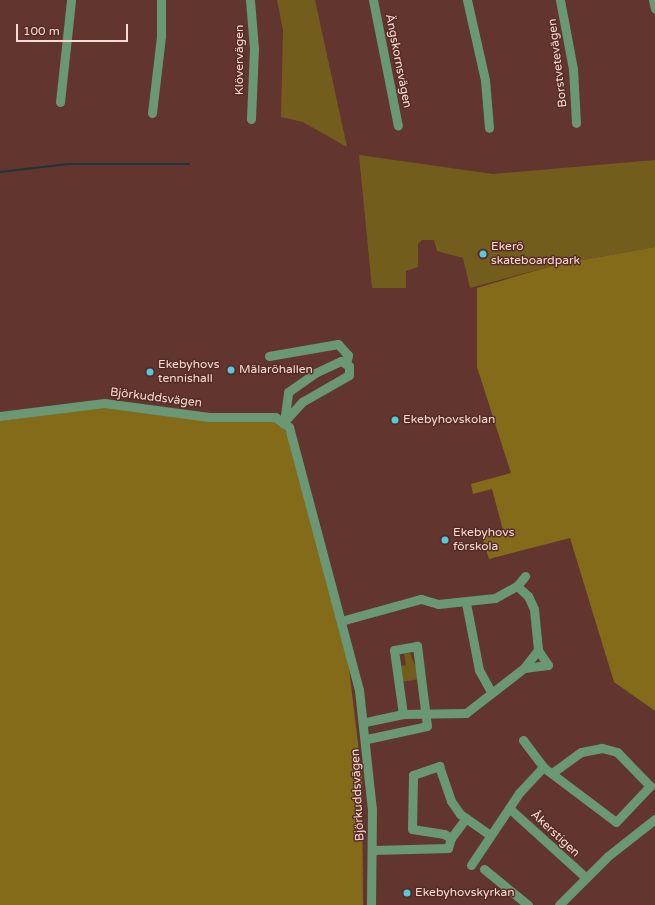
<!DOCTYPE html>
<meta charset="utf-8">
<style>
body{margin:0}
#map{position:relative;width:655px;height:905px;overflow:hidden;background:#62362f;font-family:"Varela Round",sans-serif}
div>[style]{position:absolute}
.green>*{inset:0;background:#725d1c}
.forest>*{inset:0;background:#846b1a}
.stream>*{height:2px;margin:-1px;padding:0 1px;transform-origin:1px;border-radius:1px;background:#1b353a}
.minor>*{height:9px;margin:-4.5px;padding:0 4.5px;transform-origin:4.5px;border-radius:4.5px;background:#6a9874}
.dots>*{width:11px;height:11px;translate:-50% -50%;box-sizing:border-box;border:2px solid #572c25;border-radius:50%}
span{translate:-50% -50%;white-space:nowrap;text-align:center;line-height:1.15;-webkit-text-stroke:3px #572c25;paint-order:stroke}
.street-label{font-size:12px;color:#f8dbd6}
.poi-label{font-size:12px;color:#f8dbd6}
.left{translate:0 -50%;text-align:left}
.scale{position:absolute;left:16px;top:24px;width:112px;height:18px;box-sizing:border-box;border:2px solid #f8dbd6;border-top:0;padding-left:5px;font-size:12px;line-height:14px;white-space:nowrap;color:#f8dbd6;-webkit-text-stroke:3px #572c25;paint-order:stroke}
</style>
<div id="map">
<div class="green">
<div style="clip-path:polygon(277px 0,315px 0,347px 147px,303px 122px,281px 117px,283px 30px)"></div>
<div style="clip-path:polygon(359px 155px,493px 174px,655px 160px,655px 247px,555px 265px,470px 288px,463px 258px,437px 251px,434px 240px,422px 240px,418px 244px,418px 267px,406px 271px,406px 288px,372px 288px)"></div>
<div style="clip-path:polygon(410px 653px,420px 679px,400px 682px,397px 667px,406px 665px,404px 654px)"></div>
</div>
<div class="forest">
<div style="clip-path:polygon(655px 247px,655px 711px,614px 682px,570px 538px,489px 559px,482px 537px,503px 530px,492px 489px,473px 494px,471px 484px,511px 473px,477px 367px,477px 288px,555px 265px)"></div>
<div style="clip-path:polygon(106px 407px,272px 420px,281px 425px,288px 435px,348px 660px,362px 777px,363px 905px,0 905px,0 421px)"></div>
</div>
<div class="stream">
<div style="left:0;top:172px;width:69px;rotate:-6.6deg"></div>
<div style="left:69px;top:164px;width:120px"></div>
</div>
<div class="minor">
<div style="left:250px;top:0;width:49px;rotate:85.3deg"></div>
<div style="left:254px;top:49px;width:70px;rotate:92.5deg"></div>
<div style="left:373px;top:0;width:128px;rotate:78.8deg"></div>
<div style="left:467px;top:0;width:82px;rotate:77.3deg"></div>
<div style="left:485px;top:80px;width:48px;rotate:85.2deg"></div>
<div style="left:560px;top:0;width:70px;rotate:79.3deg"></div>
<div style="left:573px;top:69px;width:54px;rotate:86.8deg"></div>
<div style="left:653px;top:0;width:9px;rotate:77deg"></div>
<div style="left:60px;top:102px;width:103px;rotate:-83.8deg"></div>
<div style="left:152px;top:113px;width:78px;rotate:-83.3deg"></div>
<div style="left:161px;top:36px;width:36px;rotate:-90deg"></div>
<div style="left:269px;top:356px;width:70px;rotate:-9.9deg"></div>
<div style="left:338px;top:344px;width:15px;rotate:48deg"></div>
<div style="left:348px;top:355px;width:9px;rotate:103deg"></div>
<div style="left:341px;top:361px;width:9px;rotate:32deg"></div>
<div style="left:349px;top:366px;width:9px;rotate:90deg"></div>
<div style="left:349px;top:375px;width:54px;rotate:150.1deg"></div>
<div style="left:302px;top:402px;width:27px;rotate:132deg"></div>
<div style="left:284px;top:422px;width:30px;rotate:-82deg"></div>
<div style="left:288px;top:392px;width:33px;rotate:-35deg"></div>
<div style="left:315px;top:373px;width:29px;rotate:-25deg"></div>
<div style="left:0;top:416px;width:105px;rotate:-7.1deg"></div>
<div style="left:104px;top:403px;width:106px;rotate:7.6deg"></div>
<div style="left:209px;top:417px;width:66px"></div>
<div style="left:275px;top:417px;width:17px;rotate:36deg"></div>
<div style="left:289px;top:427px;width:272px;rotate:75.1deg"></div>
<div style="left:359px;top:690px;width:120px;rotate:83.8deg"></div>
<div style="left:372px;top:809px;width:96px;rotate:90.6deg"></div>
<div style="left:517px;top:586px;width:13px;rotate:-51deg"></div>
<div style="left:466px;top:603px;width:68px;rotate:79deg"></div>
<div style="left:479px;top:670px;width:25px;rotate:61deg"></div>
<div style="left:341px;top:621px;width:83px;rotate:-15.4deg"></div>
<div style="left:421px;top:599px;width:18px;rotate:16deg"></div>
<div style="left:438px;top:604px;width:57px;rotate:-6deg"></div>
<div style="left:495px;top:598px;width:25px;rotate:-29deg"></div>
<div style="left:517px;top:586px;width:15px;rotate:42deg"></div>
<div style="left:528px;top:596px;width:14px;rotate:65deg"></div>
<div style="left:534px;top:609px;width:41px;rotate:84.4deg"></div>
<div style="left:538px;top:650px;width:23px;rotate:128deg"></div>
<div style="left:524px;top:668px;width:73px;rotate:142.2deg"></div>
<div style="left:466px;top:713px;width:63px;rotate:179.1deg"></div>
<div style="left:403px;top:714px;width:40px;rotate:168deg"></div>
<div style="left:524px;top:668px;width:24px;rotate:-7deg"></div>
<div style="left:548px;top:665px;width:18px;rotate:-124deg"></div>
<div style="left:367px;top:739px;width:61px;rotate:-12.2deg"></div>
<div style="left:427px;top:726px;width:81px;rotate:-97.1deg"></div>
<div style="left:417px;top:646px;width:23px;rotate:170deg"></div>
<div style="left:394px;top:650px;width:65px;rotate:82deg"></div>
<div style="left:523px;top:740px;width:34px;rotate:53deg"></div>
<div style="left:509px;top:808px;width:103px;rotate:42.2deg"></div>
<div style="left:451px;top:838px;width:25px;rotate:-53deg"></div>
<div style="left:373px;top:850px;width:75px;rotate:-1.5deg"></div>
<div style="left:448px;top:848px;width:10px;rotate:-73deg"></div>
<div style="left:451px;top:838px;width:8px;rotate:-150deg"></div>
<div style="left:444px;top:834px;width:32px;rotate:-171deg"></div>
<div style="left:412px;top:829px;width:54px;rotate:-88.9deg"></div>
<div style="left:413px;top:775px;width:28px;rotate:-19deg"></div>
<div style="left:439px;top:766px;width:37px;rotate:71deg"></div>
<div style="left:451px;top:801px;width:16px;rotate:55deg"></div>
<div style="left:460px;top:814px;width:37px;rotate:35deg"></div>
<div style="left:471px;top:865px;width:87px;rotate:-56.3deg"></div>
<div style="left:519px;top:793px;width:35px;rotate:-47deg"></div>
<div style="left:543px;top:767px;width:91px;rotate:37deg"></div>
<div style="left:616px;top:822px;width:50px;rotate:-46.6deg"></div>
<div style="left:650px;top:786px;width:47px;rotate:-134.1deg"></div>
<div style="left:617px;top:752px;width:16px;rotate:-165deg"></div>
<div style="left:602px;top:748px;width:21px;rotate:169deg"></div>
<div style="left:581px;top:752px;width:36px;rotate:144deg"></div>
<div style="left:484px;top:869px;width:57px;rotate:39.3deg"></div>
<div style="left:559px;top:905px;width:69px;rotate:-45deg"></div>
<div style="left:608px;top:856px;width:60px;rotate:-38.2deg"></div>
</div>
<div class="dots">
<div style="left:483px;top:254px;background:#54cade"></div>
<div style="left:231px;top:370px;background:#54cade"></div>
<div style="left:150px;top:372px;background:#54cade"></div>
<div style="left:395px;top:420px;background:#54cade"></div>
<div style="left:445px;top:540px;background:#54cade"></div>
<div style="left:407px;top:893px;background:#54cade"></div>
</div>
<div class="street-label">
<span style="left:240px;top:60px;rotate:-90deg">Klövervägen</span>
<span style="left:398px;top:61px;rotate:79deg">Ängskornsvägen</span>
<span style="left:558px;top:63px;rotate:-97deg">Borstvetevägen</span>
<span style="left:156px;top:398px;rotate:7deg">Björkuddsvägen</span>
<span style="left:358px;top:795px;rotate:-93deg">Björkuddsvägen</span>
<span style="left:555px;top:834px;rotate:43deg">Åkerstigen</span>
</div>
<div class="poi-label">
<span class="left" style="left:491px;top:254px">Ekerö<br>skateboardpark</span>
<span class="left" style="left:158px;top:372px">Ekebyhovs<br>tennishall</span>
<span class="left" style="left:239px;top:370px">Mälaröhallen</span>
<span class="left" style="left:403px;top:420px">Ekebyhovskolan</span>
<span class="left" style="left:453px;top:540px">Ekebyhovs<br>förskola</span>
<span class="left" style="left:415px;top:893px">Ekebyhovskyrkan</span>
</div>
<div class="scale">100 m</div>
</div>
